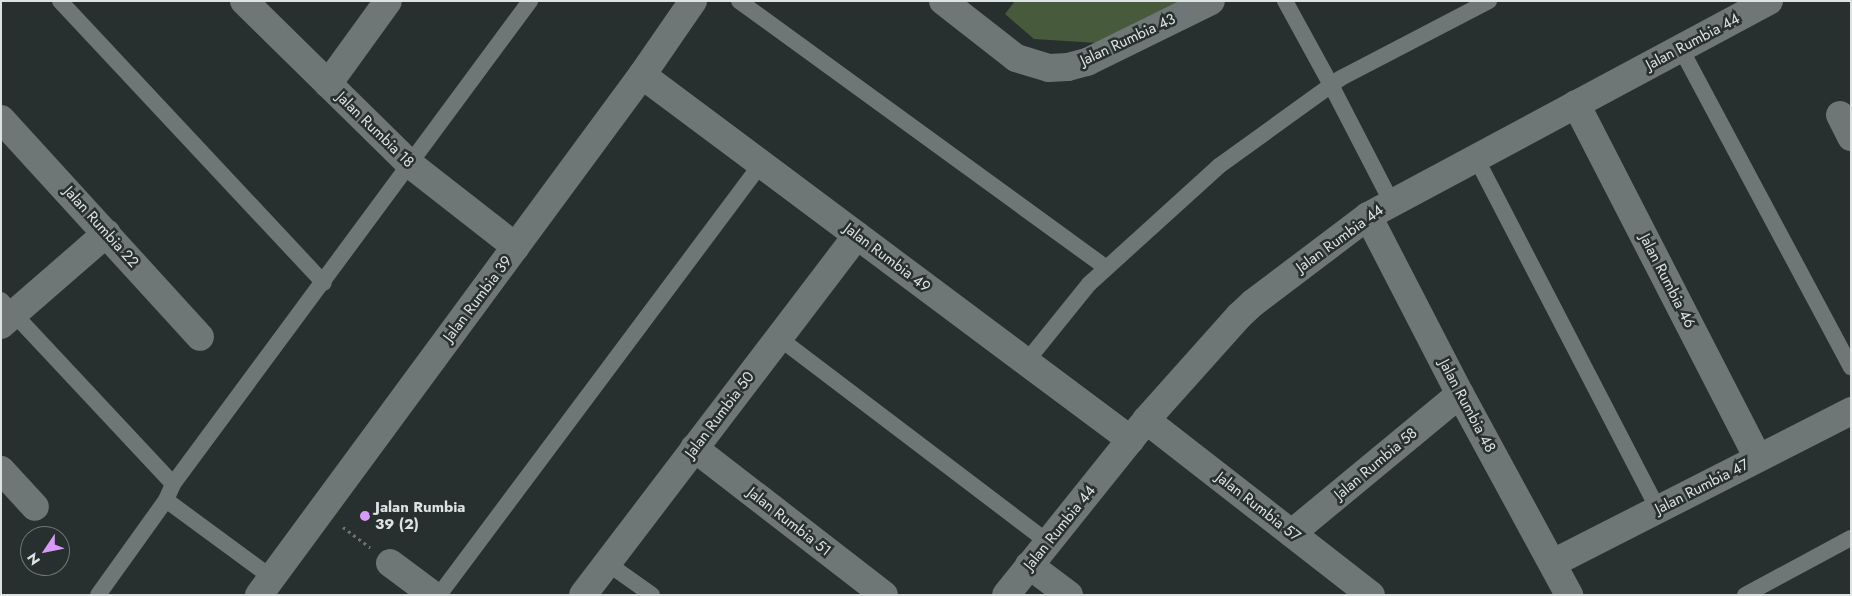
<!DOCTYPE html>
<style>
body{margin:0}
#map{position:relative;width:1852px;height:596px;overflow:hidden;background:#28302f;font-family:Jost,sans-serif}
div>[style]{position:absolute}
.green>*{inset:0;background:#475b3c}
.path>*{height:3px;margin-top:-1.5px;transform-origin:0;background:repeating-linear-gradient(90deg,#6b7271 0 2.5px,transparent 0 6.5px)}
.lane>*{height:16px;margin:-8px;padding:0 8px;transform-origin:8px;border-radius:8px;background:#6e7776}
.street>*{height:28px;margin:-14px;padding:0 14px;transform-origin:14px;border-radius:14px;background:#6e7776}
.dots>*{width:14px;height:14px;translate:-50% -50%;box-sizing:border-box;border:2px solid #28302f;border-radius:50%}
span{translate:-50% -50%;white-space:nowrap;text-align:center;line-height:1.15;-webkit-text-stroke:5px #28302f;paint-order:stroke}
.street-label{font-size:15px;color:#dde3e2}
.poi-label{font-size:15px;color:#dde3e2;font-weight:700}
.left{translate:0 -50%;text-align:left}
.frame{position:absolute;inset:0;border:2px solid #dde3e2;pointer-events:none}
.north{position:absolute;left:20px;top:526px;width:50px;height:50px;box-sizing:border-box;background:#28302f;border:1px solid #707877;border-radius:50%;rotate:236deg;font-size:14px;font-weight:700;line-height:20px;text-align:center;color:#dde3e2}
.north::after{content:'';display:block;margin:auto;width:18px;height:22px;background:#d99af7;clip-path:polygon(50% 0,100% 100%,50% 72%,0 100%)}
</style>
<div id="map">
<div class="green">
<div style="clip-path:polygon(1015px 1px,1181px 1px,1098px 43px,1034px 39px,1005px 14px)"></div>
</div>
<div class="path">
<div style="left:343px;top:527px;width:34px;rotate:37deg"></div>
</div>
<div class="lane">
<div style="left:60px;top:1px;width:386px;rotate:46.9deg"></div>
<div style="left:739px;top:1px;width:454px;rotate:36deg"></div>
<div style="left:1285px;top:1px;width:96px;rotate:61.3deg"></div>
<div style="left:1331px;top:85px;width:133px;rotate:62.7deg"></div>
<div style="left:1681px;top:49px;width:361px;rotate:61.9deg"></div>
<div style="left:1476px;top:158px;width:395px;rotate:62.6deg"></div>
<div style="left:1px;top:300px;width:252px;rotate:46.9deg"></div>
<div style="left:779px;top:338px;width:338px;rotate:37.2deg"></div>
<div style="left:1026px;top:362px;width:100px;rotate:-51.1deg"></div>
<div style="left:1089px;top:284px;width:176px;rotate:-42.2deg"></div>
<div style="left:1219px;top:166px;width:150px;rotate:-35.8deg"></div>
<div style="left:1341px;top:78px;width:167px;rotate:-27.5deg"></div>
<div style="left:166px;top:500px;width:132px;rotate:36.3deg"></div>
<div style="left:607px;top:563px;width:55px;rotate:35.4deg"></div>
<div style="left:98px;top:595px;width:117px;rotate:-54.4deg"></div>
<div style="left:166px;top:500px;width:17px;rotate:-66deg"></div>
<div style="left:173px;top:484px;width:601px;rotate:-53.53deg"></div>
<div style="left:439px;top:595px;width:538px;rotate:-53.24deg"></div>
<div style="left:1745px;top:595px;width:120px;rotate:-28.3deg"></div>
</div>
<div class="street">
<div style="left:244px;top:1px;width:234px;rotate:44.5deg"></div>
<div style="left:411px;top:165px;width:133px;rotate:38deg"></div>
<div style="left:943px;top:1px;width:93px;rotate:38deg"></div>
<div style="left:1016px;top:58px;width:34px;rotate:17deg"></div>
<div style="left:1049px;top:68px;width:19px;rotate:-3deg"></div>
<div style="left:1068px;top:67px;width:20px;rotate:-15deg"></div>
<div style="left:1087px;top:62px;width:138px;rotate:-26.2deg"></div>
<div style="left:642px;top:75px;width:610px;rotate:36.74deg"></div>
<div style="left:328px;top:84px;width:102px;rotate:-54.1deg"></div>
<div style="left:1576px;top:104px;width:398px;rotate:62.8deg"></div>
<div style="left:1840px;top:115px;width:25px;rotate:63deg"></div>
<div style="left:1px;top:119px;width:295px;rotate:47.6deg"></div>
<div style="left:1368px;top:216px;width:200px;rotate:62.7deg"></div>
<div style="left:1460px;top:394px;width:229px;rotate:61.5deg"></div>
<div style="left:1px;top:325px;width:140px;rotate:-41deg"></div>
<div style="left:1146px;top:420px;width:285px;rotate:37.9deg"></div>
<div style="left:694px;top:448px;width:240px;rotate:37.7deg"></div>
<div style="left:1px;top:470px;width:50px;rotate:47.4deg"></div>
<div style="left:1292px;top:533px;width:218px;rotate:-39.6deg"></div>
<div style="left:390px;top:563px;width:54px;rotate:36.7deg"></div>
<div style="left:1553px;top:563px;width:335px;rotate:-27deg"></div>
<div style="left:1029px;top:565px;width:50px;rotate:36.9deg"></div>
<div style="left:259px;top:595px;width:646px;rotate:-53.63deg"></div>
<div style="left:642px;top:75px;width:90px;rotate:-55.4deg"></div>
<div style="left:583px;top:595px;width:452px;rotate:-52.7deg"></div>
<div style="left:1006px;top:595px;width:224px;rotate:-51.3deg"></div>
<div style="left:1146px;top:420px;width:140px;rotate:-48.2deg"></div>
<div style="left:1239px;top:316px;width:19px;rotate:-43deg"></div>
<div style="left:1253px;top:303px;width:144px;rotate:-37.1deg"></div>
<div style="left:1368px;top:216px;width:455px;rotate:-28.2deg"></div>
</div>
<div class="dots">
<div style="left:365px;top:516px;background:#d99af7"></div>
</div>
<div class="street-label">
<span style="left:1128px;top:40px;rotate:-25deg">Jalan Rumbia 43</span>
<span style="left:1693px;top:42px;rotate:-28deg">Jalan Rumbia 44</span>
<span style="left:375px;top:130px;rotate:44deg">Jalan Rumbia 18</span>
<span style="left:101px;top:227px;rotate:48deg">Jalan Rumbia 22</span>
<span style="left:1340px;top:239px;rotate:-36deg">Jalan Rumbia 44</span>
<span style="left:887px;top:258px;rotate:37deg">Jalan Rumbia 49</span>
<span style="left:1667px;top:281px;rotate:63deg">Jalan Rumbia 46</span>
<span style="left:478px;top:299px;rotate:-53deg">Jalan Rumbia 39</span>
<span style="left:1467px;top:406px;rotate:62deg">Jalan Rumbia 48</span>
<span style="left:720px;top:415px;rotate:-53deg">Jalan Rumbia 50</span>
<span style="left:1376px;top:464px;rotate:-40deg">Jalan Rumbia 58</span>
<span style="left:1702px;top:487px;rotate:-27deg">Jalan Rumbia 47</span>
<span style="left:1258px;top:507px;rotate:38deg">Jalan Rumbia 57</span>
<span style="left:789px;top:522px;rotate:38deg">Jalan Rumbia 51</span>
<span style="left:1060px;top:528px;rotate:-51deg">Jalan Rumbia 44</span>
</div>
<div class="poi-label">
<span class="left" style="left:375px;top:516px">Jalan Rumbia<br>39 (2)</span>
</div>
<div class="frame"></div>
<div class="north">N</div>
</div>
